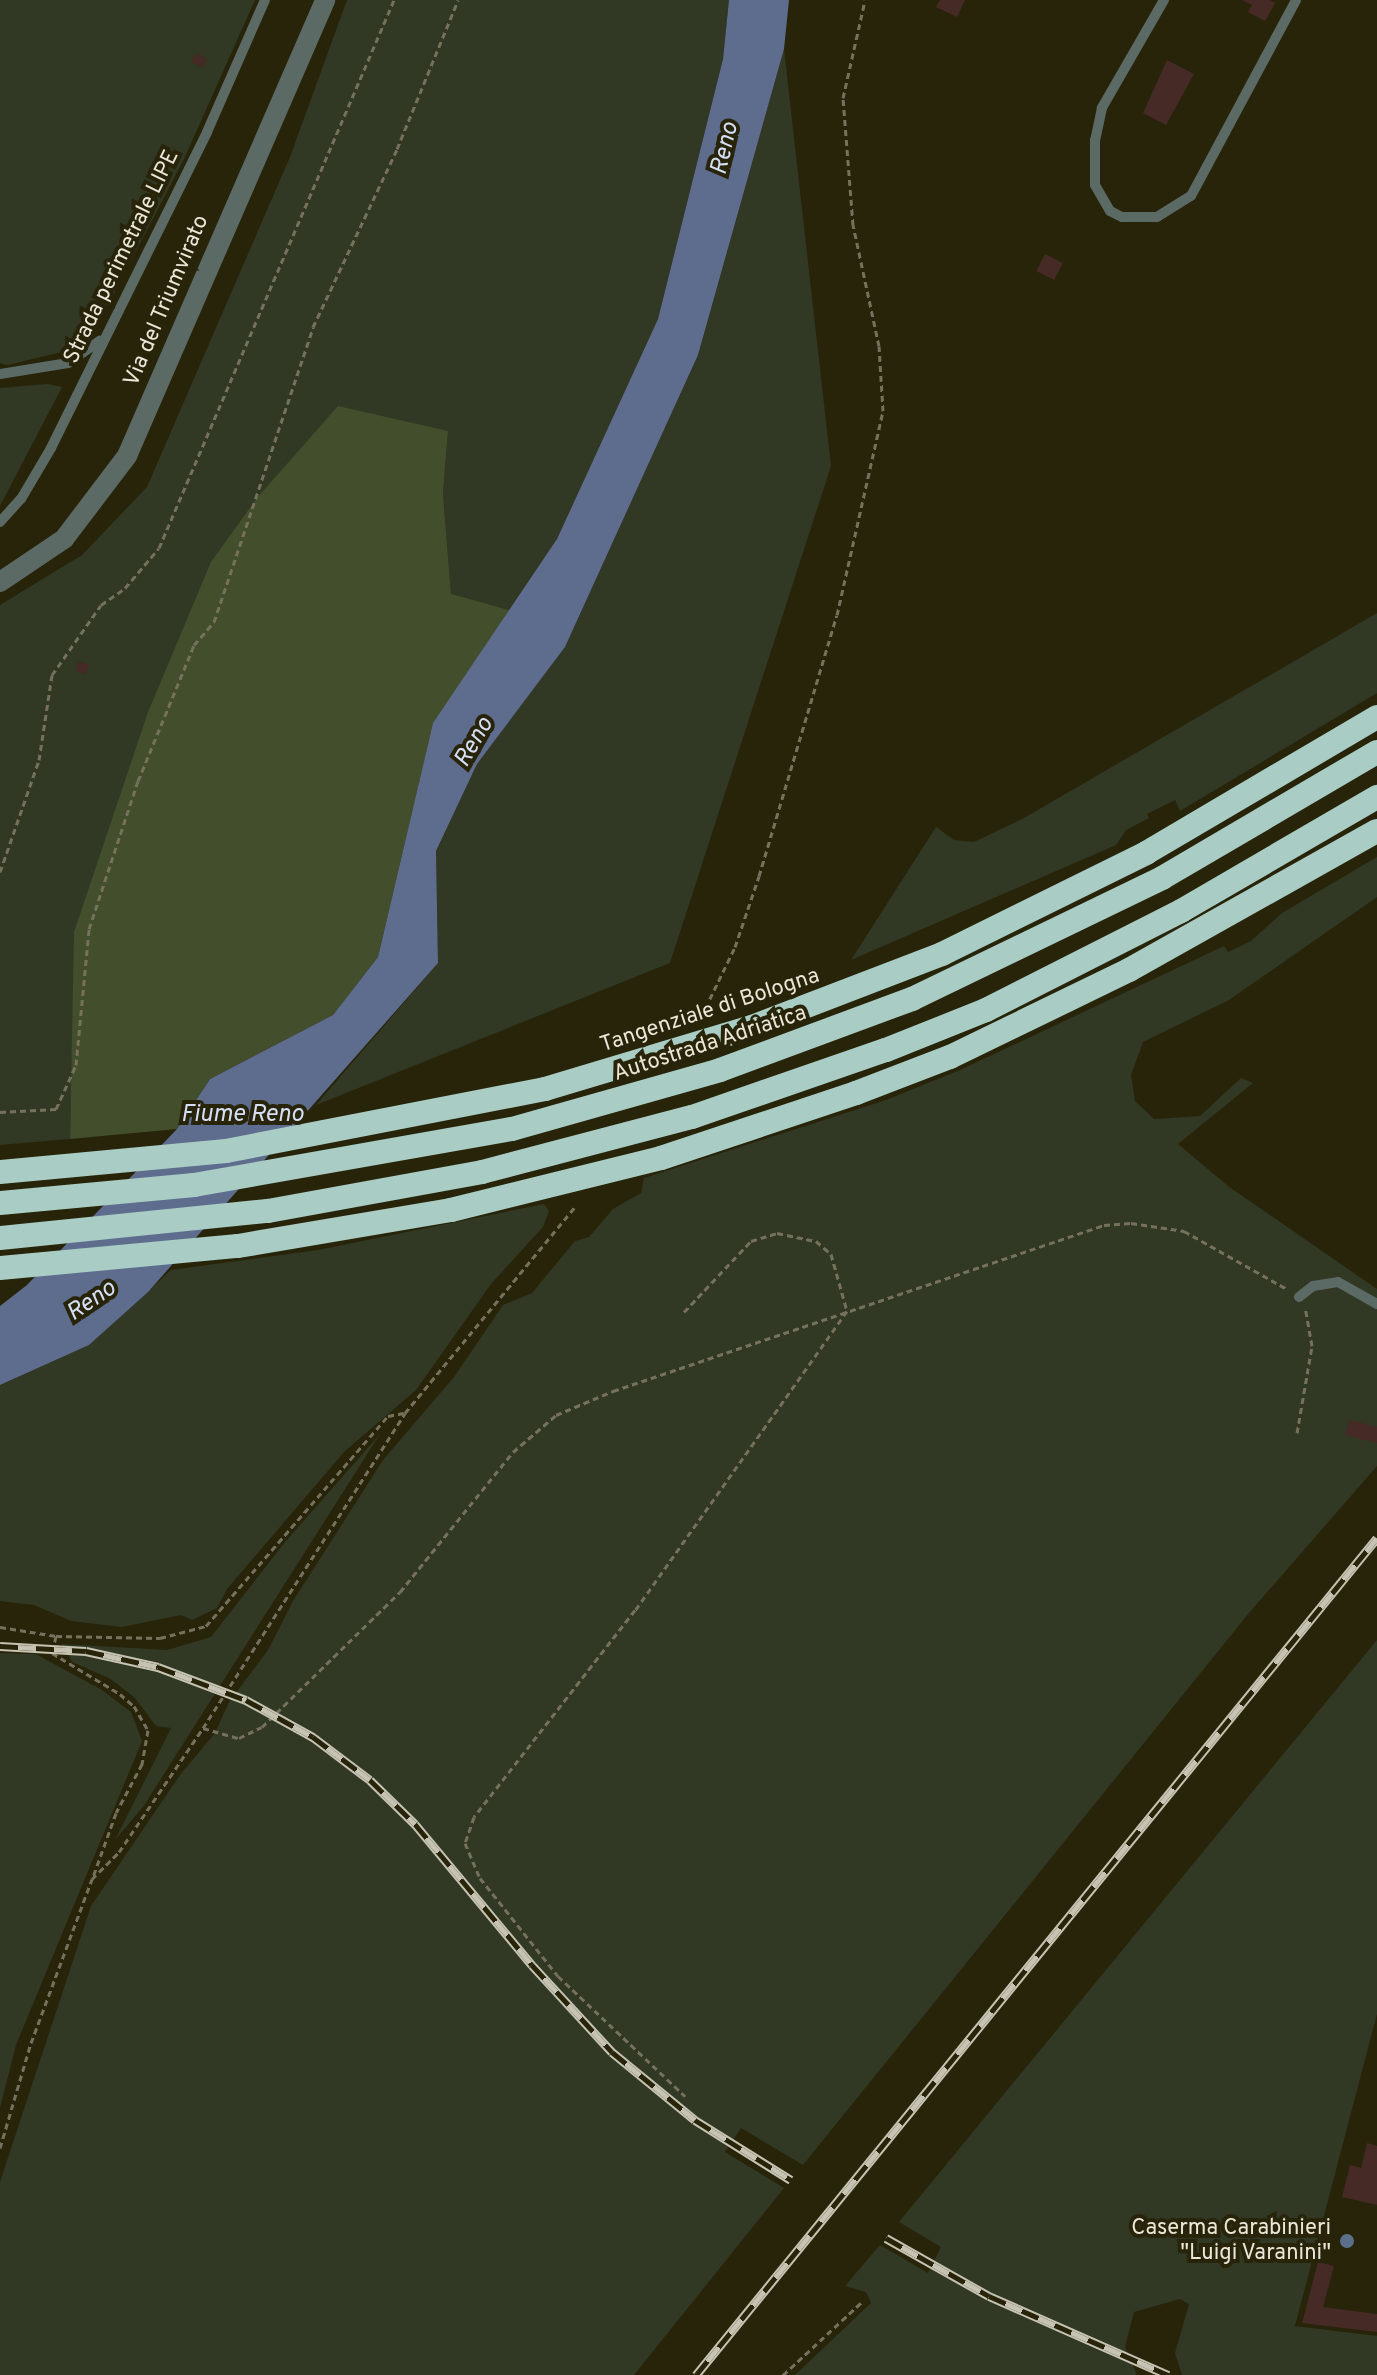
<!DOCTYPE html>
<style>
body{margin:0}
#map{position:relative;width:1377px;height:2375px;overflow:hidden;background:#28240a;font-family:Overpass,sans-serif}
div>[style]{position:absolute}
.green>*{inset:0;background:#313824}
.forest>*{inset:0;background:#424e2c}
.water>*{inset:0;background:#5e6d8e}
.building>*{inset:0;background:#452a26;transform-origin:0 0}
.path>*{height:3px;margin-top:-1.5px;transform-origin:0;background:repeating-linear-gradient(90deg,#75715c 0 6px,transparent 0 10px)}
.service>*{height:10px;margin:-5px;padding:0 5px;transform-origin:5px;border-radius:5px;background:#5c6a66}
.tertiary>*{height:20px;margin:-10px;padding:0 10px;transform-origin:10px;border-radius:10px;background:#5c6a66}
.motorway>*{height:24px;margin:-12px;padding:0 12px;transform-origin:12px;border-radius:12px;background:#a9cdc4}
.rail>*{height:9px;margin-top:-4.5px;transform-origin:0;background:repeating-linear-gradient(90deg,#28240a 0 18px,#c6c3b2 0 36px);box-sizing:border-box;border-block:2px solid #c6c3b2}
.motorway-bridge>*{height:24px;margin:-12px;padding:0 12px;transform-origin:12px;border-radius:12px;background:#a9cdc4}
.dots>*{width:22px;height:22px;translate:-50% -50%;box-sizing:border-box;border:4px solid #28240a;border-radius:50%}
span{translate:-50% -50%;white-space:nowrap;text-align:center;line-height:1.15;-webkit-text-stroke:8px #28240a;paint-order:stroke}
.street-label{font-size:22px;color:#eae7d8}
.poi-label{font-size:22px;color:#eae7d8}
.right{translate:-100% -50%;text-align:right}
.water-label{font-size:24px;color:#d5e0f7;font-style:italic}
</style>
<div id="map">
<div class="green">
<div style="clip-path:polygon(0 0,255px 0,184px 159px,99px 322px,62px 352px,7px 365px,0 363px)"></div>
<div style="clip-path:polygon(347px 0,729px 0,723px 59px,658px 319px,557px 539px,513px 611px,451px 595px,443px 494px,448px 432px,75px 932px,70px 1139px,0 1145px,0 605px,82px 555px,147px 487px,290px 157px)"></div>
<div style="clip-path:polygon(784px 49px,831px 466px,670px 963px,316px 1105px,438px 963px,436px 851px,477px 764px,565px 647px,698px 355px)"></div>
<div style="clip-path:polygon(47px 384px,62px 387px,0 506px,0 388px)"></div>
<div style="clip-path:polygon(1377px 613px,1377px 693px,1180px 811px,1175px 800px,1147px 814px,1149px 818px,1126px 830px,1116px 845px,851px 960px,936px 827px,954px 840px,974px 842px,1024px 818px)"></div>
<div style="clip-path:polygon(1377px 857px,1377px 897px,1229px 1000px,1143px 1042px,1131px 1075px,1135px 1101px,1154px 1119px,1200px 1116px,1241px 1078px,1253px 1083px,1178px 1144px,1228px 1186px,1377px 1289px,1377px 1466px,1249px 1613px,803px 2165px,741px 2128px,725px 2152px,784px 2188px,634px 2375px,0 2375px,0 2182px,91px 1906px,180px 1775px,215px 1733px,229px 1702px,268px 1650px,293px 1601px,383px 1460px,454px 1377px,503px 1305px,532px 1293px,575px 1241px,589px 1237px,613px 1209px,641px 1193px,644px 1178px,886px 1100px,960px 1070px,1224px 946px,1228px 952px,1251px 941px,1282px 913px)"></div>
<div style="clip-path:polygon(544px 1204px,549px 1211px,543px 1227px,491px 1284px,416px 1390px,344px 1452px,227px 1589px,217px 1608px,192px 1620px,181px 1615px,122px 1627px,71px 1621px,34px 1605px,0 1601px,0 1385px,89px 1345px,171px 1270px,318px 1250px)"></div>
<div style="clip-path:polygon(380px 1434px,143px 1807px,115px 1840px,171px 1728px,156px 1726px,134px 1697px,109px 1678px,72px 1662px,62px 1644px,167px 1650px,211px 1637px,285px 1542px)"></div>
<div style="clip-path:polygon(1377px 1640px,1377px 2014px,1295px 2326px,1377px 2336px,1377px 2375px,1182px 2375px,1175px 2353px,1189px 2304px,1180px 2299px,1134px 2312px,1125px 2347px,1137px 2375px,795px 2375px,871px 2303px,866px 2292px,845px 2286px,880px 2245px,928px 2273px,941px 2247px,899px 2222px)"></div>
<div style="clip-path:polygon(0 1653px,36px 1654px,102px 1690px,131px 1712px,142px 1741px,16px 2045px,0 2108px)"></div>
</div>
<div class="forest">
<div style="clip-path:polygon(338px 406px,448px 431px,443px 494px,451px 594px,513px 611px,433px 724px,378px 957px,333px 1015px,210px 1079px,177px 1129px,70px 1139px,74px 932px,148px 712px,211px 562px,257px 498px)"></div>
</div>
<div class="water">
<div style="clip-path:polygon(729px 0,789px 0,784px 49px,698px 355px,565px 647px,477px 764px,436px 851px,438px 963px,148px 1292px,89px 1345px,0 1385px,0 1306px,27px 1285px,177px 1129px,210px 1079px,333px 1015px,378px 957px,433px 723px,557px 539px,658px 319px,723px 59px)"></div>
</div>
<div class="building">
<div style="clip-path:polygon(940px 0,965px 0,957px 17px,936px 7px)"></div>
<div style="clip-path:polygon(1242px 0,1270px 0,1275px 3px,1265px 21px,1248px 12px,1252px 5px)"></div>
<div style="left:196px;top:53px;width:13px;height:10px;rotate:27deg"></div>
<div style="clip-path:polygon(1167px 60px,1194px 74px,1166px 125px,1143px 113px)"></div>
<div style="left:1045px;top:254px;width:20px;height:19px;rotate:27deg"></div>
<div style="left:79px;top:661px;width:11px;height:10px;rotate:22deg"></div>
<div style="clip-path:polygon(1350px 1420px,1377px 1427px,1377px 1443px,1345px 1435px)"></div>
<div style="clip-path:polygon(1367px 2143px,1377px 2146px,1377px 2205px,1342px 2197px,1350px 2165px,1361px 2168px)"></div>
<div style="clip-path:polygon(1318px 2262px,1334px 2266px,1323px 2307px,1377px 2314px,1377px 2332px,1302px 2323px)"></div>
</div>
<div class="path">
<div style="left:0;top:872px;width:119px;rotate:-70.8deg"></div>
<div style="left:39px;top:760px;width:86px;rotate:-81.3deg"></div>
<div style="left:52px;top:675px;width:85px;rotate:-55deg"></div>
<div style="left:101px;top:605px;width:29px;rotate:-35deg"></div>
<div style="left:125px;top:588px;width:52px;rotate:-49.6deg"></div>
<div style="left:159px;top:548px;width:596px;rotate:-66.79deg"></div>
<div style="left:701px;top:1017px;width:78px;rotate:-64.1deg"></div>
<div style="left:735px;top:947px;width:75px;rotate:-71.3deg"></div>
<div style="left:759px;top:876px;width:272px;rotate:-73.4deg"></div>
<div style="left:837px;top:615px;width:209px;rotate:-77.3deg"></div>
<div style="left:883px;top:411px;width:65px;rotate:-93.5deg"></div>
<div style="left:879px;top:346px;width:124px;rotate:-102.1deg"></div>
<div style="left:853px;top:225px;width:127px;rotate:-94.5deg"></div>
<div style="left:843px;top:98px;width:100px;rotate:-77.3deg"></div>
<div style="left:0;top:1112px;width:56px;rotate:-3.1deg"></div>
<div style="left:56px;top:1109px;width:48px;rotate:-65.6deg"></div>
<div style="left:76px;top:1065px;width:137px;rotate:-84.5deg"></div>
<div style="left:89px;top:929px;width:156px;rotate:-71.7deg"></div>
<div style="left:138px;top:781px;width:147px;rotate:-67.6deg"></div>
<div style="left:194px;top:645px;width:30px;rotate:-49deg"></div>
<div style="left:214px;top:622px;width:311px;rotate:-71.4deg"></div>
<div style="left:313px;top:327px;width:197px;rotate:-64.7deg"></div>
<div style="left:397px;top:149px;width:161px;rotate:-67.7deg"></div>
<div style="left:684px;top:1312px;width:98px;rotate:-46.7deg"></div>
<div style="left:751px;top:1241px;width:27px;rotate:-17deg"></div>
<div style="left:777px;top:1233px;width:40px;rotate:12deg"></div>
<div style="left:816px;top:1241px;width:20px;rotate:41deg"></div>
<div style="left:831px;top:1254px;width:59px;rotate:74.3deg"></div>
<div style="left:847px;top:1311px;width:367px;rotate:125.3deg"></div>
<div style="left:635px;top:1610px;width:262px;rotate:127.9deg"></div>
<div style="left:474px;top:1817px;width:28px;rotate:109deg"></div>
<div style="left:465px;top:1843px;width:38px;rotate:67deg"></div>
<div style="left:480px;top:1878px;width:125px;rotate:51.5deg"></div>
<div style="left:558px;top:1976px;width:175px;rotate:43.4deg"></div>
<div style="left:1297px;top:1433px;width:88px;rotate:-80.2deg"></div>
<div style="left:1312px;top:1346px;width:39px;rotate:-100deg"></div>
<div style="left:0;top:1627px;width:57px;rotate:9.1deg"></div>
<div style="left:56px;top:1636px;width:104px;rotate:1.1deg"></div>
<div style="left:160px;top:1638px;width:48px;rotate:-14.6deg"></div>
<div style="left:206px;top:1626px;width:278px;rotate:-49.1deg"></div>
<div style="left:388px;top:1416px;width:16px;rotate:-11deg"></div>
<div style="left:56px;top:1636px;width:17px;rotate:103deg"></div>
<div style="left:52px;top:1653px;width:79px;rotate:31.1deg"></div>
<div style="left:120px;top:1694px;width:18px;rotate:41deg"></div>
<div style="left:134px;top:1706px;width:28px;rotate:60deg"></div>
<div style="left:148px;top:1730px;width:35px;rotate:100deg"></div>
<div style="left:142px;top:1764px;width:55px;rotate:118deg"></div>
<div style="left:116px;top:1813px;width:68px;rotate:109.8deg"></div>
<div style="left:203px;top:1728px;width:37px;rotate:16deg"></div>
<div style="left:239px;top:1738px;width:25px;rotate:-26deg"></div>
<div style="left:262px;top:1727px;width:193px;rotate:-44.4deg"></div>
<div style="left:400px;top:1592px;width:180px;rotate:-51.1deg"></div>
<div style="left:513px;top:1452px;width:57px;rotate:-40.7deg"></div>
<div style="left:556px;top:1415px;width:62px;rotate:-22.8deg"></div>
<div style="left:613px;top:1391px;width:518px;rotate:-18.68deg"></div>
<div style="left:1104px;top:1225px;width:27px;rotate:-4deg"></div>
<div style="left:1131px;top:1223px;width:54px;rotate:8.6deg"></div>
<div style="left:1184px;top:1231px;width:118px;rotate:29.4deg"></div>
<div style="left:0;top:2148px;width:109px;rotate:-73.6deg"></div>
<div style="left:31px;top:2043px;width:175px;rotate:-69.6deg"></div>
<div style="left:92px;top:1879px;width:38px;rotate:-45deg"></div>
<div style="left:119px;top:1852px;width:150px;rotate:-55.9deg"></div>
<div style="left:203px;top:1728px;width:374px;rotate:-57.3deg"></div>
<div style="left:405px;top:1413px;width:266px;rotate:-50.5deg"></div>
<div style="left:783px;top:2375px;width:109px;rotate:-42.8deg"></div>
</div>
<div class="service">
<div style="left:1164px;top:0;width:125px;rotate:119.9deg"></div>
<div style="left:1102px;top:108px;width:33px;rotate:102deg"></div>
<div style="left:1095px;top:140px;width:45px;rotate:90deg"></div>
<div style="left:1095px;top:185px;width:30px;rotate:60deg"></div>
<div style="left:1110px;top:211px;width:13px;rotate:27deg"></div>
<div style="left:1122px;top:217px;width:35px"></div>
<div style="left:1157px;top:217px;width:40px;rotate:-32deg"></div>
<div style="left:1191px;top:196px;width:222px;rotate:-61.8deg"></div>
<div style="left:0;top:374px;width:69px;rotate:-9.2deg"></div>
<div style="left:68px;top:363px;width:39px;rotate:-35deg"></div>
<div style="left:0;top:522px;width:31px;rotate:-48deg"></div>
<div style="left:21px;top:499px;width:59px;rotate:-59.5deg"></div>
<div style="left:51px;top:448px;width:352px;rotate:-63.7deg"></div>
<div style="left:207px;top:132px;width:144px;rotate:-66.3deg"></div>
<div style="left:1299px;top:1297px;width:18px;rotate:-38deg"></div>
<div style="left:1313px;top:1286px;width:25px;rotate:-9deg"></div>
<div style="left:1338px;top:1282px;width:45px;rotate:29.4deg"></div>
</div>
<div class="tertiary">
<div style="left:0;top:582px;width:77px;rotate:-33.9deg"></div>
<div style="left:64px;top:539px;width:104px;rotate:-52.8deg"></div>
<div style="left:127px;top:456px;width:497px;rotate:-66.5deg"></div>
</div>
<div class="motorway">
<div style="left:942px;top:954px;width:228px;rotate:-26.3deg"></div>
<div style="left:1146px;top:853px;width:268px;rotate:-30.5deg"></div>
<div style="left:912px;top:999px;width:278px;rotate:-25.8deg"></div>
<div style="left:1162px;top:878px;width:249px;rotate:-30.4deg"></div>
<div style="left:886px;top:1050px;width:108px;rotate:-21.8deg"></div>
<div style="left:986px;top:1010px;width:219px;rotate:-26.9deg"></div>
<div style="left:1181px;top:911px;width:227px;rotate:-30.2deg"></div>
<div style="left:856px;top:1093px;width:101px;rotate:-21deg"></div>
<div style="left:950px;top:1057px;width:199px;rotate:-25.9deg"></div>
<div style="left:1129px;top:970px;width:284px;rotate:-29.3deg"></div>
</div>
<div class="rail">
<div style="left:0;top:1646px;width:86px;rotate:3.3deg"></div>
<div style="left:86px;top:1651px;width:74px;rotate:12.5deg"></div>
<div style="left:158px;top:1667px;width:94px;rotate:20.6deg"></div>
<div style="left:246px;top:1700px;width:77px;rotate:28.9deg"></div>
<div style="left:313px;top:1737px;width:71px;rotate:37deg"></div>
<div style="left:370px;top:1780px;width:63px;rotate:44.4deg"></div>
<div style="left:415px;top:1824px;width:183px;rotate:50.3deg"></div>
<div style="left:532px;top:1965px;width:118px;rotate:47.4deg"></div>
<div style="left:612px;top:2052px;width:107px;rotate:39.3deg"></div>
<div style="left:695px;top:2120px;width:113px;rotate:32deg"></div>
<div style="left:886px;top:2238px;width:118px;rotate:29.4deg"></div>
<div style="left:989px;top:2296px;width:196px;rotate:23.8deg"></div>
<div style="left:696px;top:2375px;width:1079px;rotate:-50.87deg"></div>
</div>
<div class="motorway-bridge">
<div style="left:0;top:1172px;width:227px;rotate:-5.3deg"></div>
<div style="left:226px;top:1151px;width:325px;rotate:-11deg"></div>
<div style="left:545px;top:1089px;width:216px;rotate:-16.7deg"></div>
<div style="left:752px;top:1027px;width:204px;rotate:-21deg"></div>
<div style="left:0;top:1203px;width:195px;rotate:-5.3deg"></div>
<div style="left:194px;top:1185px;width:323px;rotate:-10deg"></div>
<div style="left:512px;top:1129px;width:216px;rotate:-15.8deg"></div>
<div style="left:720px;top:1070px;width:205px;rotate:-20.3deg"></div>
<div style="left:0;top:1238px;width:269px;rotate:-5.8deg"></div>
<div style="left:268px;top:1211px;width:218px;rotate:-10.3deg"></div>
<div style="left:482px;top:1172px;width:217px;rotate:-14.7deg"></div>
<div style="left:692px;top:1117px;width:205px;rotate:-19.1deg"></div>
<div style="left:0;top:1268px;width:239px;rotate:-5.3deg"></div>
<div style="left:238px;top:1246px;width:216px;rotate:-9.6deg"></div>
<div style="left:451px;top:1210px;width:216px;rotate:-13.9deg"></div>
<div style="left:661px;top:1158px;width:206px;rotate:-18.4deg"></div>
</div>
<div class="dots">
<div style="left:1347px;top:2241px;background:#5c6f8a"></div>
</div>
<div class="street-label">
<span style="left:122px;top:257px;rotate:-64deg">Strada perimetrale LIPE</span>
<span style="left:167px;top:301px;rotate:-67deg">Via del Triumvirato</span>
<span style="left:710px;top:1011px;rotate:-18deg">Tangenziale di Bologna</span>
<span style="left:710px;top:1044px;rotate:-18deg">Autostrada Adriatica</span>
</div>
<div class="poi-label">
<span class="right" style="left:1331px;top:2241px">Caserma Carabinieri<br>"Luigi Varanini"</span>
</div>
<div class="water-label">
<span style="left:726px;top:149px;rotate:-77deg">Reno</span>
<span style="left:475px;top:743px;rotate:-60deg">Reno</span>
<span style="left:242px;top:1116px">Fiume Reno</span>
<span style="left:92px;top:1302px;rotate:-34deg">Reno</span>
</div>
</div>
